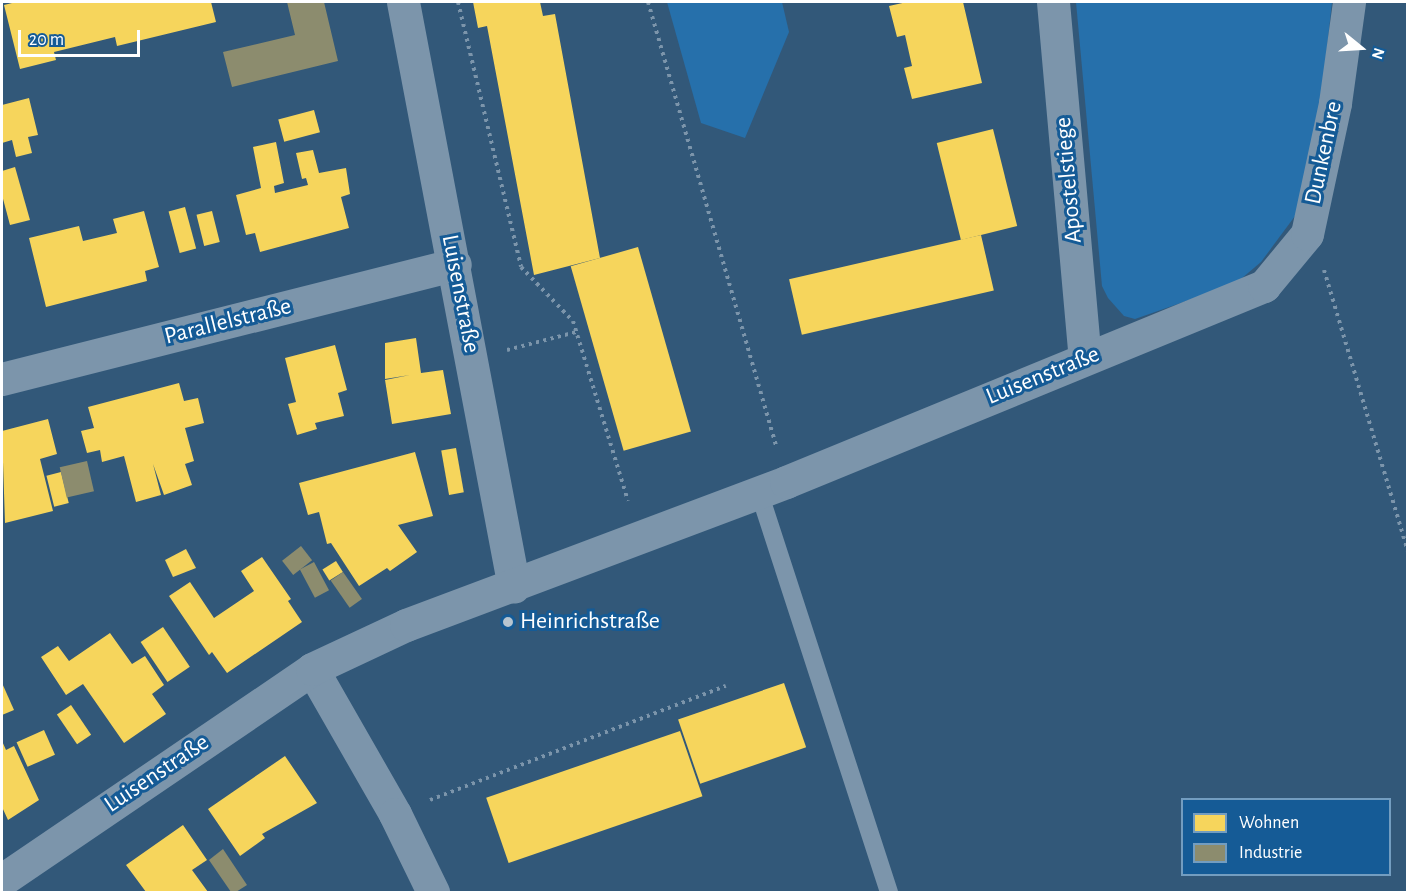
<!DOCTYPE html>
<meta charset="utf-8">
<style>
body{margin:0}
#map{position:relative;width:1409px;height:894px;overflow:hidden;background:#325879;font-family:"Alegreya Sans",sans-serif}
div>[style]{position:absolute}
.green>*{inset:0;background:#2670ab}
.homes>*{inset:0;background:#f6d55c;transform-origin:0 0}
.industry>*{inset:0;background:#8c8c6e;transform-origin:0 0}
.path>*{height:4px;margin-top:-2px;transform-origin:0;background:repeating-linear-gradient(90deg,#7c95ab 0 3px,transparent 0 7.5px)}
.service>*{height:18px;margin:-9px;padding:0 9px;transform-origin:9px;border-radius:9px;background:#7c95ab}
.minor>*{height:33px;margin:-16.5px;padding:0 16.5px;transform-origin:16.5px;border-radius:16.5px;background:#7c95ab}
.dots>*{width:16px;height:16px;translate:-50% -50%;box-sizing:border-box;border:3px solid #155b96;border-radius:50%}
span{translate:-50% -50%;white-space:nowrap;text-align:center;line-height:1.15;-webkit-text-stroke:6px #155b96;paint-order:stroke}
.street-label{font-size:24px;color:#fff}
.poi-label{font-size:24px;color:#fff}
.left{translate:0 -50%;text-align:left}
.frame{position:absolute;inset:0;border:3px solid #fff;pointer-events:none}
.legend{position:absolute;left:1181px;top:798px;width:210px;height:78px;box-sizing:border-box;background:#155b96;border:2px solid #739dc0;margin:0;padding:8px 10px;list-style:none;font-size:18px;color:#fff}
.legend li{display:flex;align-items:center;gap:12px;height:30px}
.legend b{width:30px;border:2px solid #739dc0}
.north{position:absolute;left:1331px;top:18px;width:60px;height:60px;-webkit-text-stroke:4px #155b96;paint-order:stroke;rotate:108deg;font-size:16px;font-weight:700;line-height:24px;text-align:center;color:#fff}
.north::after{content:'';display:block;margin:auto;width:21px;height:27px;background:#fff;clip-path:polygon(50% 0,100% 100%,50% 72%,0 100%)}
.scale{position:absolute;left:18px;top:30px;width:122px;height:27px;box-sizing:border-box;border:3px solid #fff;border-top:0;padding-left:8px;font-size:18px;line-height:21px;white-space:nowrap;color:#fff;-webkit-text-stroke:4px #155b96;paint-order:stroke}
</style>
<div id="map">
<div class="green">
<div style="clip-path:polygon(667px 2px,782px 2px,789px 32px,745px 138px,701px 123px)"></div>
<div style="clip-path:polygon(1076px 2px,1332px 2px,1322px 94px,1298px 212px,1261px 262px,1235px 284px,1135px 319px,1124px 316px,1108px 298px,1102px 286px)"></div>
</div>
<div class="homes">
<div style="clip-path:polygon(16px 2px,211px 2px,216px 22px,117px 46px,115px 37px,54px 52px,56px 60px,20px 69px,4px 5px)"></div>
<div style="clip-path:polygon(473px 2px,540px 2px,543px 16px,555px 14px,600px 258px,534px 275px,487px 26px,478px 28px)"></div>
<div style="clip-path:polygon(907px 2px,963px 2px,982px 83px,912px 99px,904px 68px,912px 66px,905px 35px,897px 37px,889px 6px)"></div>
<div style="clip-path:polygon(29px 98px,38px 135px,28px 137px,32px 153px,16px 157px,12px 140px,2px 143px,2px 105px)"></div>
<div style="left:314px;top:110px;width:23px;height:37px;rotate:75deg"></div>
<div style="left:993px;top:129px;width:100px;height:58px;rotate:76deg"></div>
<div style="clip-path:polygon(276px 142px,284px 183px,274px 186px,275px 193px,308px 185px,306px 178px,302px 179px,296px 153px,313px 150px,319px 173px,346px 168px,350px 194px,341px 197px,349px 228px,260px 252px,255px 233px,246px 235px,236px 195px,261px 188px,253px 147px)"></div>
<div style="clip-path:polygon(15px 167px,30px 220px,10px 225px,2px 195px,2px 171px)"></div>
<div style="left:185px;top:207px;width:43px;height:17px;rotate:75deg"></div>
<div style="clip-path:polygon(144px 211px,159px 267px,145px 271px,147px 281px,46px 307px,29px 238px,79px 226px,83px 241px,117px 233px,113px 219px)"></div>
<div style="left:212px;top:211px;width:32px;height:16px;rotate:76deg"></div>
<div style="left:981px;top:235px;width:57px;height:197px;rotate:77deg"></div>
<div style="left:638px;top:247px;width:192px;height:70px;rotate:74deg"></div>
<div style="clip-path:polygon(416px 338px,421px 373px,443px 370px,451px 414px,392px 424px,385px 380px,410px 375px,385px 379px,385px 343px)"></div>
<div style="clip-path:polygon(335px 345px,347px 390px,338px 393px,344px 416px,315px 423px,317px 429px,297px 435px,288px 404px,296px 402px,285px 358px)"></div>
<div style="clip-path:polygon(179px 383px,184px 401px,198px 398px,204px 423px,185px 428px,194px 461px,185px 464px,192px 485px,164px 495px,153px 464px,161px 495px,136px 502px,124px 456px,102px 462px,100px 450px,87px 453px,81px 431px,94px 428px,88px 407px)"></div>
<div style="clip-path:polygon(48px 419px,57px 454px,40px 459px,53px 511px,5px 523px,2px 431px)"></div>
<div style="left:456px;top:448px;width:45px;height:15px;rotate:80deg"></div>
<div style="clip-path:polygon(415px 452px,433px 516px,398px 525px,417px 552px,390px 571px,387px 568px,359px 586px,331px 543px,327px 544px,319px 512px,308px 515px,299px 483px)"></div>
<div style="left:61px;top:472px;width:32px;height:15px;rotate:76deg"></div>
<div style="clip-path:polygon(186px 549px,196px 568px,173px 577px,165px 560px)"></div>
<div style="clip-path:polygon(262px 557px,291px 599px,288px 601px,302px 622px,227px 673px,212px 652px,209px 655px,169px 596px,190px 582px,214px 618px,254px 591px,241px 571px)"></div>
<div style="left:336px;top:561px;width:13px;height:16px;rotate:58deg"></div>
<div style="left:163px;top:627px;width:48px;height:27px;rotate:56deg"></div>
<div style="clip-path:polygon(110px 633px,132px 664px,145px 656px,164px 685px,152px 694px,166px 714px,124px 743px,83px 684px,66px 695px,41px 657px,58px 646px,69px 661px)"></div>
<div style="clip-path:polygon(2px 683px,14px 710px,2px 715px)"></div>
<div style="left:784px;top:683px;width:68px;height:112px;rotate:71deg"></div>
<div style="left:71px;top:705px;width:36px;height:17px;rotate:56deg"></div>
<div style="left:44px;top:730px;width:27px;height:30px;rotate:66deg"></div>
<div style="left:680px;top:731px;width:69px;height:205px;rotate:71deg"></div>
<div style="clip-path:polygon(2px 741px,6px 750px,14px 746px,39px 800px,8px 820px,2px 807px)"></div>
<div style="clip-path:polygon(285px 756px,317px 803px,262px 834px,265px 838px,240px 856px,208px 809px)"></div>
<div style="clip-path:polygon(183px 825px,207px 860px,192px 870px,208px 892px,146px 892px,126px 865px)"></div>
</div>
<div class="industry">
<div style="clip-path:polygon(287px 2px,324px 2px,338px 61px,232px 87px,223px 52px,295px 35px)"></div>
<div style="left:87px;top:461px;width:31px;height:28px;rotate:77deg"></div>
<div style="left:301px;top:546px;width:18px;height:24px;rotate:52deg"></div>
<div style="left:314px;top:562px;width:32px;height:16px;rotate:62deg"></div>
<div style="left:343px;top:572px;width:33px;height:15px;rotate:55deg"></div>
<div style="clip-path:polygon(223px 849px,247px 885px,236px 892px,231px 892px,209px 860px)"></div>
</div>
<div class="path">
<div style="left:458px;top:2px;width:272px;rotate:76.6deg"></div>
<div style="left:521px;top:267px;width:75px;rotate:46.1deg"></div>
<div style="left:573px;top:321px;width:188px;rotate:73deg"></div>
<div style="left:648px;top:2px;width:462px;rotate:73.9deg"></div>
<div style="left:1324px;top:270px;width:293px;rotate:73.4deg"></div>
<div style="left:507px;top:350px;width:71px;rotate:-14.6deg"></div>
<div style="left:430px;top:800px;width:317px;rotate:-21.1deg"></div>
</div>
<div class="service">
<div style="left:758px;top:489px;width:424px;rotate:72deg"></div>
</div>
<div class="minor">
<div style="left:403px;top:2px;width:595px;rotate:79.26deg"></div>
<div style="left:1053px;top:2px;width:357px;rotate:84.9deg"></div>
<div style="left:2px;top:379px;width:467px;rotate:-14.2deg"></div>
<div style="left:312px;top:669px;width:167px;rotate:60.2deg"></div>
<div style="left:395px;top:814px;width:87px;rotate:64deg"></div>
<div style="left:2px;top:880px;width:375px;rotate:-34.2deg"></div>
<div style="left:312px;top:669px;width:104px;rotate:-25.1deg"></div>
<div style="left:406px;top:625px;width:406px;rotate:-20.6deg"></div>
<div style="left:786px;top:482px;width:517px;rotate:-22.3deg"></div>
<div style="left:1264px;top:286px;width:67px;rotate:-50.4deg"></div>
<div style="left:1307px;top:234px;width:134px;rotate:-77.9deg"></div>
<div style="left:1335px;top:103px;width:102px;rotate:-82.1deg"></div>
</div>
<div class="dots">
<div style="left:508px;top:622px;background:#b7c5d0"></div>
</div>
<div class="street-label">
<span style="left:1324px;top:153px;rotate:-78deg">Dunkenbre</span>
<span style="left:1069px;top:180px;rotate:-95deg">Apostelstiege</span>
<span style="left:460px;top:294px;rotate:79deg">Luisenstraße</span>
<span style="left:228px;top:322px;rotate:-14deg">Parallelstraße</span>
<span style="left:1043px;top:376px;rotate:-22deg">Luisenstraße</span>
<span style="left:157px;top:774px;rotate:-34deg">Luisenstraße</span>
</div>
<div class="poi-label">
<span class="left" style="left:520px;top:622px">Heinrichstraße</span>
</div>
<div class="frame"></div>
<ul class="legend">
<li><b style="height:16px;background:#f6d55c"></b>Wohnen</li>
<li><b style="height:16px;background:#8c8c6e"></b>Industrie</li>
</ul>
<div class="north">N</div>
<div class="scale">20 m</div>
</div>
